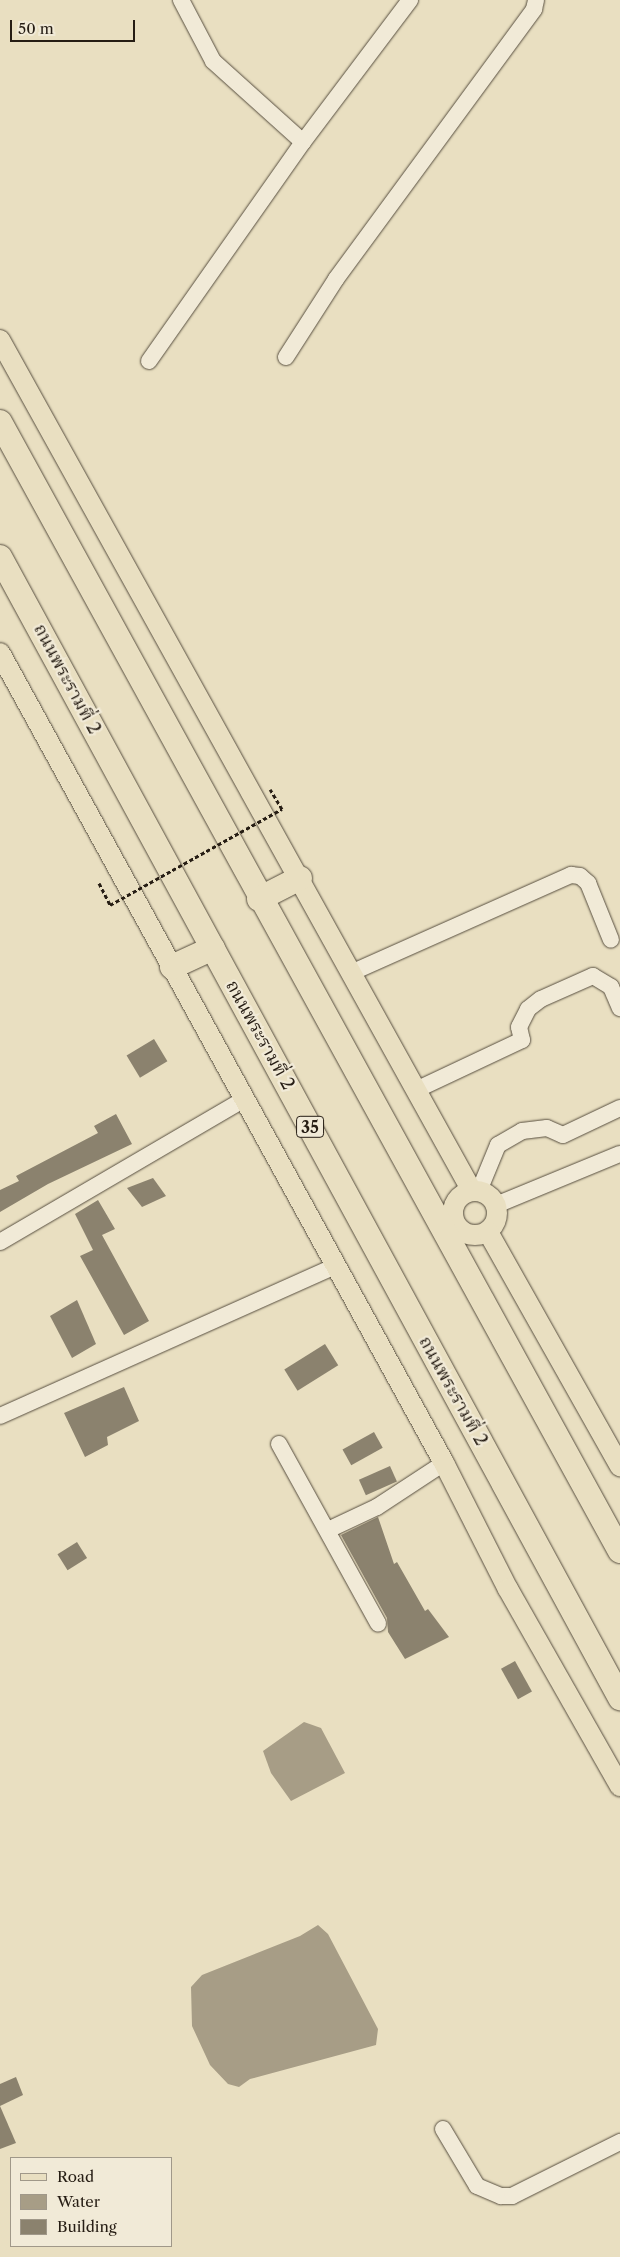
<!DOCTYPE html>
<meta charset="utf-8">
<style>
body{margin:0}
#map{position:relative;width:620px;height:2257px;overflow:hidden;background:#e9dfc1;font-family:"Libre Caslon Text","Noto Serif Thai",serif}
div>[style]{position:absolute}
.water>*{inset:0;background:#a79d86}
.building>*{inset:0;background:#8b826e;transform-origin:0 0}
.roads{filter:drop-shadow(0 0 1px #574e3f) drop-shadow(0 0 1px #574e3f)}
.minor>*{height:16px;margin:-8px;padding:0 8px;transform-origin:8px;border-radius:8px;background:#f1ead7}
.major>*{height:20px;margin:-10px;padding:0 10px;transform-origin:10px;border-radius:10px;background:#e9dfc1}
.major>.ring{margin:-10px;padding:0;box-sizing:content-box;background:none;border:20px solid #e9dfc1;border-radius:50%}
.highway>*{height:24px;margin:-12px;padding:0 12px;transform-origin:12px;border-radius:12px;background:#e9dfc1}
.path-bridge>*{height:3px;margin-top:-1.5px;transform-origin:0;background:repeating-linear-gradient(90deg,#261d14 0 4px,transparent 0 6.5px)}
span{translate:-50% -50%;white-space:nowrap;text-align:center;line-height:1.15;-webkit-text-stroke:4.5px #f1ead7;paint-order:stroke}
.shield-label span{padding:1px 4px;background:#f1ead7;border:1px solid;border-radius:4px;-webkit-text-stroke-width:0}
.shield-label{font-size:16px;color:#261d14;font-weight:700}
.street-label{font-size:18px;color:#261d14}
.legend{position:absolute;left:10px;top:2157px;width:162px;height:90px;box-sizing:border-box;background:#f1ead7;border:1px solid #a09889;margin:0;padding:6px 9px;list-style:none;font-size:15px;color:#261d14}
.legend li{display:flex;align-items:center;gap:10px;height:25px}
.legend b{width:25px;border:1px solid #a09889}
.scale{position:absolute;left:10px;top:20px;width:125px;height:22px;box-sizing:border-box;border:2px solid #261d14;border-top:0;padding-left:6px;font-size:15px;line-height:18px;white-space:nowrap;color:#261d14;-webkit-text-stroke:4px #f1ead7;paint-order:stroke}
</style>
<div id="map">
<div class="water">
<div style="clip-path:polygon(304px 1722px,321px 1728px,345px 1773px,291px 1801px,271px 1773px,263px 1751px)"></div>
<div style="clip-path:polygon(318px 1925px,328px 1934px,378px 2029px,376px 2045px,250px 2079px,239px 2087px,228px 2084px,210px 2065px,192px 2026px,191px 1987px,202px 1975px,300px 1936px)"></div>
</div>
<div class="building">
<div style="left:154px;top:1039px;width:26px;height:32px;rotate:59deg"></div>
<div style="clip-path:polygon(116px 1114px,132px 1144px,48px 1184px,0 1212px,0 1190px,19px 1181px,16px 1176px,98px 1133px,94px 1126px)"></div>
<div style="clip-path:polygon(153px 1178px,166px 1196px,142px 1207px,127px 1188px)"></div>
<div style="clip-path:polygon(98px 1200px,115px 1229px,102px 1235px,149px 1321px,124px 1335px,80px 1256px,93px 1250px,75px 1214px)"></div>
<div style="clip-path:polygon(77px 1300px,96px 1344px,72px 1358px,50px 1316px)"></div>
<div style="left:325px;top:1344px;width:25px;height:48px;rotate:58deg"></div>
<div style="clip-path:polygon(124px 1387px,139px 1421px,107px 1437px,108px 1445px,85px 1457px,64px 1413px)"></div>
<div style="left:374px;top:1432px;width:18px;height:36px;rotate:61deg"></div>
<div style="left:390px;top:1466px;width:17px;height:34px;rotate:66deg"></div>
<div style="clip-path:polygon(378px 1517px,394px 1564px,397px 1562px,425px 1611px,428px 1609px,449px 1637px,405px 1659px,388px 1632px,387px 1618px,341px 1535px)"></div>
<div style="left:77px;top:1542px;width:19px;height:23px;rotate:58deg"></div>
<div style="left:515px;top:1661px;width:35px;height:16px;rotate:61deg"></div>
<div style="clip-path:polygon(16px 2077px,23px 2095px,0 2106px,0 2084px)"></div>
<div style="clip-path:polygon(0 2106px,16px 2143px,0 2149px)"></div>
</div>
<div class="roads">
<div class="minor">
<div style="left:181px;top:0;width:69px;rotate:62.3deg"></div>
<div style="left:213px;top:61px;width:121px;rotate:42deg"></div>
<div style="left:286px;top:357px;width:93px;rotate:-57.3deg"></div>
<div style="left:336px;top:279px;width:335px;rotate:-53.7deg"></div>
<div style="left:534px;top:9px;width:9px;rotate:-77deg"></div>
<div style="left:149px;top:361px;width:268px;rotate:-54.9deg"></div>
<div style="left:303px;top:142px;width:178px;rotate:-53deg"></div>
<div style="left:353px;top:972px;width:239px;rotate:-24deg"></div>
<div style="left:571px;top:875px;width:9px;rotate:6deg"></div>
<div style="left:580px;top:876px;width:11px;rotate:41deg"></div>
<div style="left:588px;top:883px;width:61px;rotate:68deg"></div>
<div style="left:418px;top:1089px;width:115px;rotate:-25.2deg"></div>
<div style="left:522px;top:1040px;width:13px;rotate:-103deg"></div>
<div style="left:519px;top:1027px;width:20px;rotate:-63deg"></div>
<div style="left:528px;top:1009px;width:16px;rotate:-38deg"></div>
<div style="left:541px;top:999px;width:57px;rotate:-23.9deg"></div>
<div style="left:593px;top:976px;width:21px;rotate:31deg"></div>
<div style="left:611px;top:987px;width:23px;rotate:67deg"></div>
<div style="left:479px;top:1191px;width:50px;rotate:-67.6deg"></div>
<div style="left:498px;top:1145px;width:28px;rotate:-30deg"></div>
<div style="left:522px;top:1131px;width:25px;rotate:-7deg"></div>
<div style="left:547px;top:1128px;width:17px;rotate:24deg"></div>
<div style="left:563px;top:1135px;width:63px;rotate:-25.3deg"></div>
<div style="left:496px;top:1205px;width:134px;rotate:-22.4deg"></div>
<div style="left:0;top:1242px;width:284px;rotate:-30.3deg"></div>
<div style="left:0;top:1416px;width:368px;rotate:-24.1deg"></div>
<div style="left:279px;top:1444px;width:205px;rotate:61.1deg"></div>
<div style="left:328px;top:1530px;width:54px;rotate:-25.1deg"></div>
<div style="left:377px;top:1507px;width:80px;rotate:-33.3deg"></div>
<div style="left:443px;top:2129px;width:66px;rotate:59.2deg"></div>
<div style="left:477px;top:2186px;width:26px;rotate:23deg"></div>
<div style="left:501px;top:2196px;width:11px"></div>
<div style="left:512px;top:2196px;width:121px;rotate:-26.6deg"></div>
</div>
<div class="major">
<div style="left:0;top:340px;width:973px;rotate:60.99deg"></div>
<div style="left:0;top:653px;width:924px;rotate:61.27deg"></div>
<div style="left:444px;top:1463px;width:141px;rotate:63.1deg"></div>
<div style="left:508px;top:1589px;width:227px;rotate:60.4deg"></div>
<div class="ring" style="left:453px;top:1191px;width:24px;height:24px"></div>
<div style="left:488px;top:1232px;width:269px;rotate:60.6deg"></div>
</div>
<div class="highway">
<div style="left:0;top:422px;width:1288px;rotate:61.23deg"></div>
<div style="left:0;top:557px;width:1299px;rotate:61.48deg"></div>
<div style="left:259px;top:899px;width:46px;rotate:-27.1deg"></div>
<div style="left:172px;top:967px;width:45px;rotate:-24.9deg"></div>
</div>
</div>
<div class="path-bridge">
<div style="left:99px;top:883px;width:25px;rotate:63deg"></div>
<div style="left:110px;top:905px;width:197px;rotate:-29.2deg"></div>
<div style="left:282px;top:809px;width:23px;rotate:-121deg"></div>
</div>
<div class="shield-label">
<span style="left:310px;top:1127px">35</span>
</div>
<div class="street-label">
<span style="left:67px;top:679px;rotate:62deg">ถนนพระรามที่ 2</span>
<span style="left:260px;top:1035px;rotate:61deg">ถนนพระรามที่ 2</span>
<span style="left:453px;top:1391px;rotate:61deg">ถนนพระรามที่ 2</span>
</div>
<ul class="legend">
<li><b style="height:6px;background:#e9dfc1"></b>Road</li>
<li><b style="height:14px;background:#a79d86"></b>Water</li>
<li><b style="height:14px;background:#8b826e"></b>Building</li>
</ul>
<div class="scale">50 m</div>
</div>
